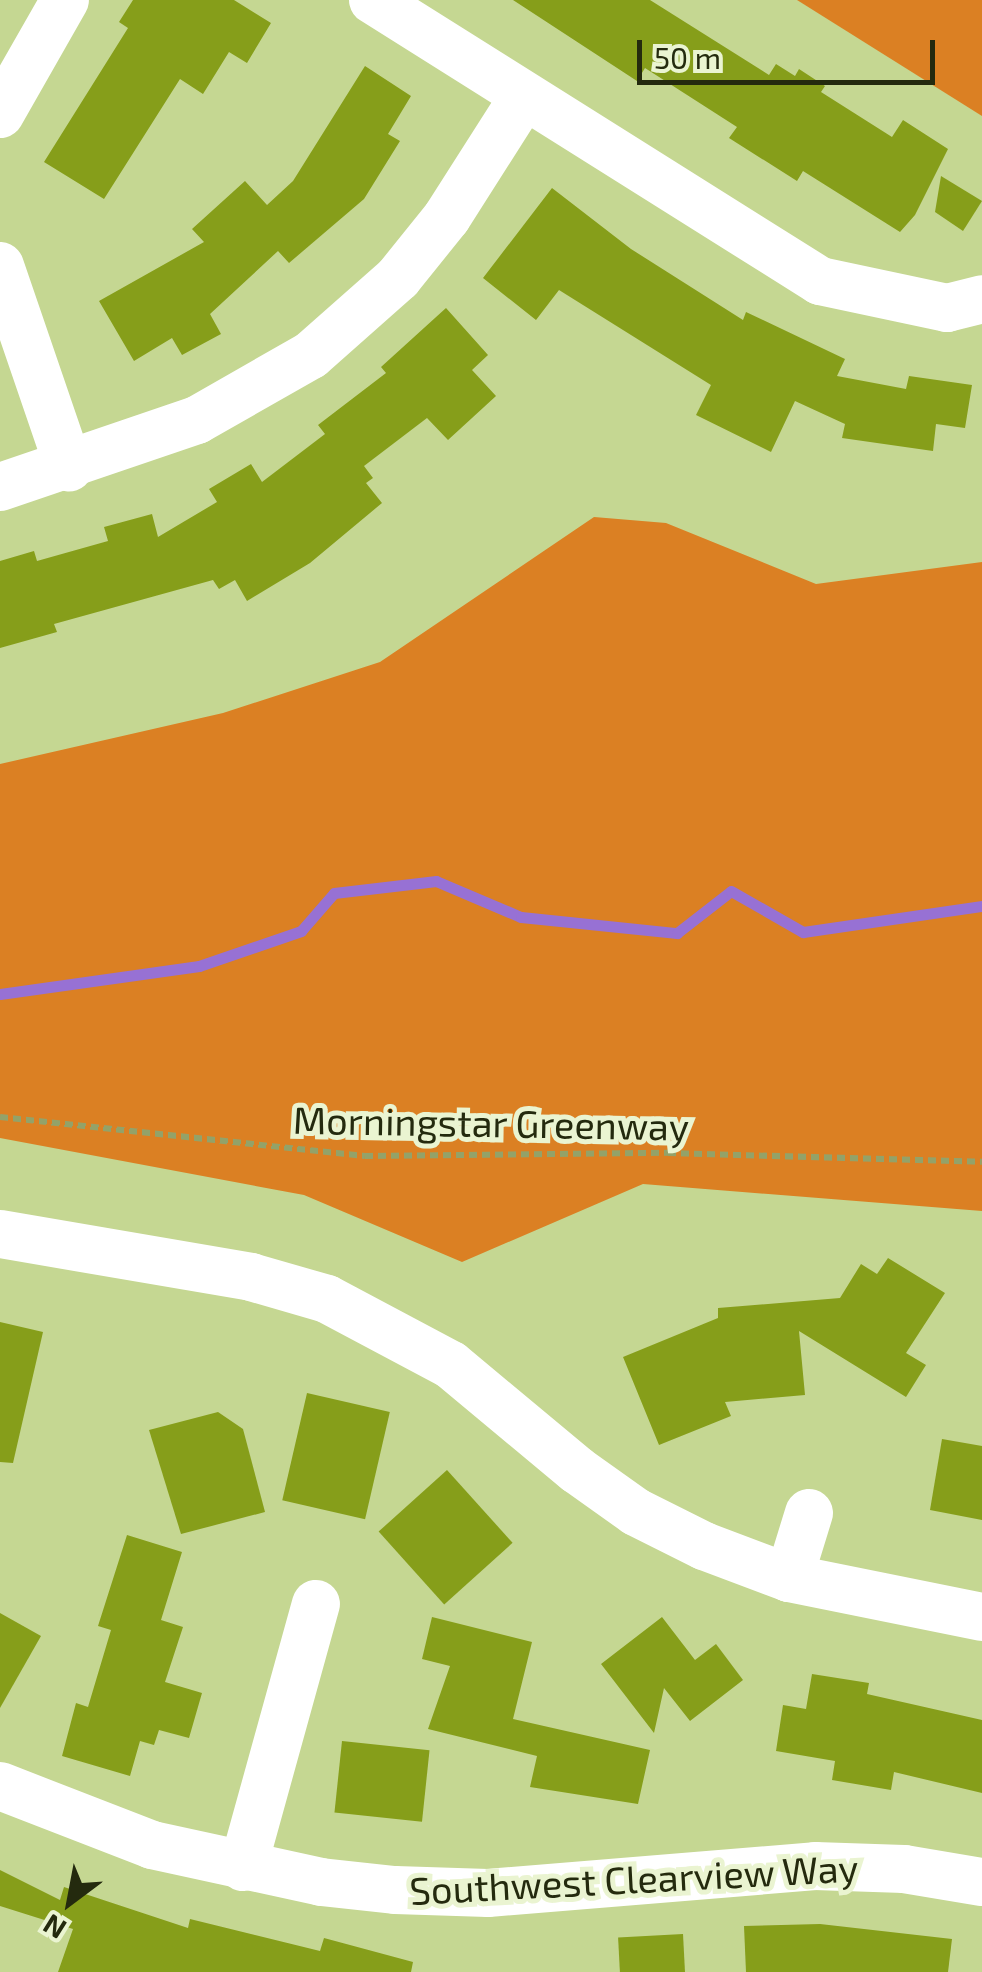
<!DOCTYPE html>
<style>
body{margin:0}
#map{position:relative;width:982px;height:1972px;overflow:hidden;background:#c5d792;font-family:"Exo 2",sans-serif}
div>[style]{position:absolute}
.forest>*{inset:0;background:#db8023}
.stream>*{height:11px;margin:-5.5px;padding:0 5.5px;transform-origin:5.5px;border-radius:5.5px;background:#9771d4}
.building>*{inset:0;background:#869e1a;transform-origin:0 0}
.path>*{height:6px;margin-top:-3px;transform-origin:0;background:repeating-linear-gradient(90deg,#93a269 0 8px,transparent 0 13px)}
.minor>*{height:48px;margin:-24px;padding:0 24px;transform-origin:24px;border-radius:24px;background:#fff}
span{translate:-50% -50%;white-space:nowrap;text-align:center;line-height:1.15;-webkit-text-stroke:10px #eaf4d1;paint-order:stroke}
.street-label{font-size:38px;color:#242a0e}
.north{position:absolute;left:20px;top:1852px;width:100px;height:100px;-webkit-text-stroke:8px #eaf4d1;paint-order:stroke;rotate:212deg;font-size:28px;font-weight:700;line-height:40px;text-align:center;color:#242a0e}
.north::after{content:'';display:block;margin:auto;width:35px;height:45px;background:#242a0e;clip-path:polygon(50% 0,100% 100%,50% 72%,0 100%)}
.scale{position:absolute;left:637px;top:40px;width:298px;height:45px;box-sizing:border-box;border:5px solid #242a0e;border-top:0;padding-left:12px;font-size:30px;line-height:35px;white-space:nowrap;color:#242a0e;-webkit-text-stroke:8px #eaf4d1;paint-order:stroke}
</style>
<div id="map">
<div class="forest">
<div style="clip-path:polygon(797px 0,982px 0,982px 116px)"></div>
<div style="clip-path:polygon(594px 517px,666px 523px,816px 584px,982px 562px,982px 1211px,643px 1184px,462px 1262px,304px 1195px,0 1138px,0 764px,223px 713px,380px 662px)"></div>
</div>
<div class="stream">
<div style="left:0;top:994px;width:201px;rotate:-8deg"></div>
<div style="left:199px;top:966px;width:108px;rotate:-18.9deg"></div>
<div style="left:301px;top:931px;width:50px;rotate:-49deg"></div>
<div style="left:334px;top:893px;width:103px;rotate:-6.7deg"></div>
<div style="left:436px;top:881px;width:92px;rotate:23deg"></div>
<div style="left:521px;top:917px;width:157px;rotate:5.9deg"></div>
<div style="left:677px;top:933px;width:68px;rotate:-37.9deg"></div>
<div style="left:731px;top:891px;width:83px;rotate:29.7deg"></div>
<div style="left:803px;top:932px;width:181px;rotate:-8.3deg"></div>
</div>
<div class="building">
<div style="clip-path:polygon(133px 0,234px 0,271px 23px,247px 63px,229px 52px,203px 94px,180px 79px,104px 199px,44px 162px,128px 28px,119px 22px)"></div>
<div style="clip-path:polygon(513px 0,650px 0,769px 75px,776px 64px,795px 76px,799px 69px,825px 86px,821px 92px,892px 137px,903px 120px,948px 149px,915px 215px,900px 232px,803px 171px,797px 181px,729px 138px,737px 127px,645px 68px,637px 81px)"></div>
<div style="clip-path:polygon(365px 66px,411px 96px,388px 134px,400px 141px,364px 199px,289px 263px,278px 251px,210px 314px,221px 334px,182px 355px,172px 338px,134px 361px,99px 301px,204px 242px,192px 229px,245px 181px,267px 205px,293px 181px)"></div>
<div style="clip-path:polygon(941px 176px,982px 201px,963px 231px,935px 212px)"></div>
<div style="clip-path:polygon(552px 188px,631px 249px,743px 320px,746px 312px,845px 359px,837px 376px,906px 389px,909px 376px,972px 385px,965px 428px,936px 424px,933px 451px,842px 438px,845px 424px,795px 401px,771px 452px,696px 415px,711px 385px,559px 290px,536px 320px,483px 278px)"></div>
<div style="clip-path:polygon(446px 308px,488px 355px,472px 370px,496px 396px,448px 440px,427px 418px,364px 466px,373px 478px,366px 483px,382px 503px,310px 563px,247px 601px,235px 580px,219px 589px,213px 580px,54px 624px,57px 632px,0 648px,0 561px,34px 551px,37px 561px,108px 541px,104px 527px,152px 514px,158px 537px,217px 502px,209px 489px,251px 464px,262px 482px,325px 434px,318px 425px,386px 373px,381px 367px)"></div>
<div style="clip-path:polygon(888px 1258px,945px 1293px,906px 1353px,926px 1365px,906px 1397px,799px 1331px,805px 1395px,725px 1402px,731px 1416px,659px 1445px,623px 1357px,718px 1318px,718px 1308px,840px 1298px,861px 1264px,877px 1274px)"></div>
<div style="clip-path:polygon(0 1322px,43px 1332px,13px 1463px,0 1462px)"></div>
<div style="left:307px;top:1393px;width:85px;height:110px;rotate:13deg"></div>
<div style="clip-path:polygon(218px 1412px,243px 1429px,265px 1512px,181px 1534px,149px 1430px)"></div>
<div style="clip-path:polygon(942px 1439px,982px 1446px,982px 1520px,930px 1510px)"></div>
<div style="left:447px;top:1470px;width:98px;height:92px;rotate:48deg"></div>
<div style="clip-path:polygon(127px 1535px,182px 1552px,161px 1620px,183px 1627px,165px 1682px,202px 1693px,189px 1738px,159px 1730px,154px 1745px,140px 1741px,130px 1776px,62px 1756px,76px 1703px,88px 1707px,111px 1630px,98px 1626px)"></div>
<div style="clip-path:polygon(0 1613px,41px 1636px,0 1708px)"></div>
<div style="clip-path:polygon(432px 1617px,532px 1642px,513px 1719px,650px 1750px,638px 1804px,530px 1787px,537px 1756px,428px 1729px,450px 1666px,422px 1659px)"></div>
<div style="clip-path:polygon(662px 1617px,695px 1660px,716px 1644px,743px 1680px,690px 1721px,664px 1688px,654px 1733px,601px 1664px)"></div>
<div style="clip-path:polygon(812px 1674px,869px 1683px,867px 1694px,982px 1720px,982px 1793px,894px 1772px,891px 1790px,832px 1780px,835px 1761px,776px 1751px,783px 1705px,806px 1709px)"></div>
<div style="left:342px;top:1741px;width:88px;height:72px;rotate:6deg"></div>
<div style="clip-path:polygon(0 1870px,60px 1900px,64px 1887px,188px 1928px,190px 1919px,320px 1951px,324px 1938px,413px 1962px,411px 1972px,58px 1972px,73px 1929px,0 1906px)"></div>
<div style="clip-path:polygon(820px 1924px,952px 1939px,948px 1972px,746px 1972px,744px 1926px)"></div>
<div style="left:683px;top:1934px;width:38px;height:65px;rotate:87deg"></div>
</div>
<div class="path">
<div style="left:0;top:1117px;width:367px;rotate:6.1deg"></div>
<div style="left:365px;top:1156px;width:303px;rotate:-0.6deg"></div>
<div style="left:668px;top:1153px;width:314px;rotate:1.6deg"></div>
</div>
<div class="minor">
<div style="left:373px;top:0;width:528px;rotate:32.15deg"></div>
<div style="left:820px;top:281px;width:130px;rotate:12deg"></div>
<div style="left:947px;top:308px;width:36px;rotate:-14deg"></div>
<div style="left:0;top:114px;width:131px;rotate:-60.3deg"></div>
<div style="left:0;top:266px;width:213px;rotate:71.1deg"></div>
<div style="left:0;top:487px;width:208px;rotate:-18.8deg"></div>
<div style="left:197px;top:420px;width:131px;rotate:-29.7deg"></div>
<div style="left:311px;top:355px;width:116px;rotate:-41.5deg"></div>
<div style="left:398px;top:278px;width:78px;rotate:-51.2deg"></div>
<div style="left:447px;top:217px;width:143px;rotate:-57.5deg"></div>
<div style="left:0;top:1234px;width:255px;rotate:9.7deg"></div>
<div style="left:251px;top:1277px;width:79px;rotate:16.1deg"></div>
<div style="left:327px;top:1299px;width:140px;rotate:28deg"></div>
<div style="left:451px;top:1365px;width:164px;rotate:39.8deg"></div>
<div style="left:577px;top:1470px;width:72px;rotate:35.4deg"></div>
<div style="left:636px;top:1512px;width:76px;rotate:26.6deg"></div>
<div style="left:704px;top:1546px;width:91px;rotate:20.6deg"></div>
<div style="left:789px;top:1578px;width:197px;rotate:11.4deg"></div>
<div style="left:789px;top:1578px;width:68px;rotate:-72.9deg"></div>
<div style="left:0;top:1786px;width:163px;rotate:21.2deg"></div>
<div style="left:152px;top:1845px;width:173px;rotate:12.3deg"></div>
<div style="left:321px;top:1882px;width:74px;rotate:6.2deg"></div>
<div style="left:395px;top:1890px;width:93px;rotate:1.8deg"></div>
<div style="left:488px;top:1893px;width:328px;rotate:-4.7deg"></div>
<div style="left:815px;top:1866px;width:89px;rotate:1.9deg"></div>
<div style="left:904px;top:1869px;width:79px;rotate:9.5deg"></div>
<div style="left:243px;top:1867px;width:273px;rotate:-74.5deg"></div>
</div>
<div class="street-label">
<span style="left:491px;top:1123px;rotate:1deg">Morningstar Greenway</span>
<span style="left:634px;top:1879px;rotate:-3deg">Southwest Clearview Way</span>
</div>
<div class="north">N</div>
<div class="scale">50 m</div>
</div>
